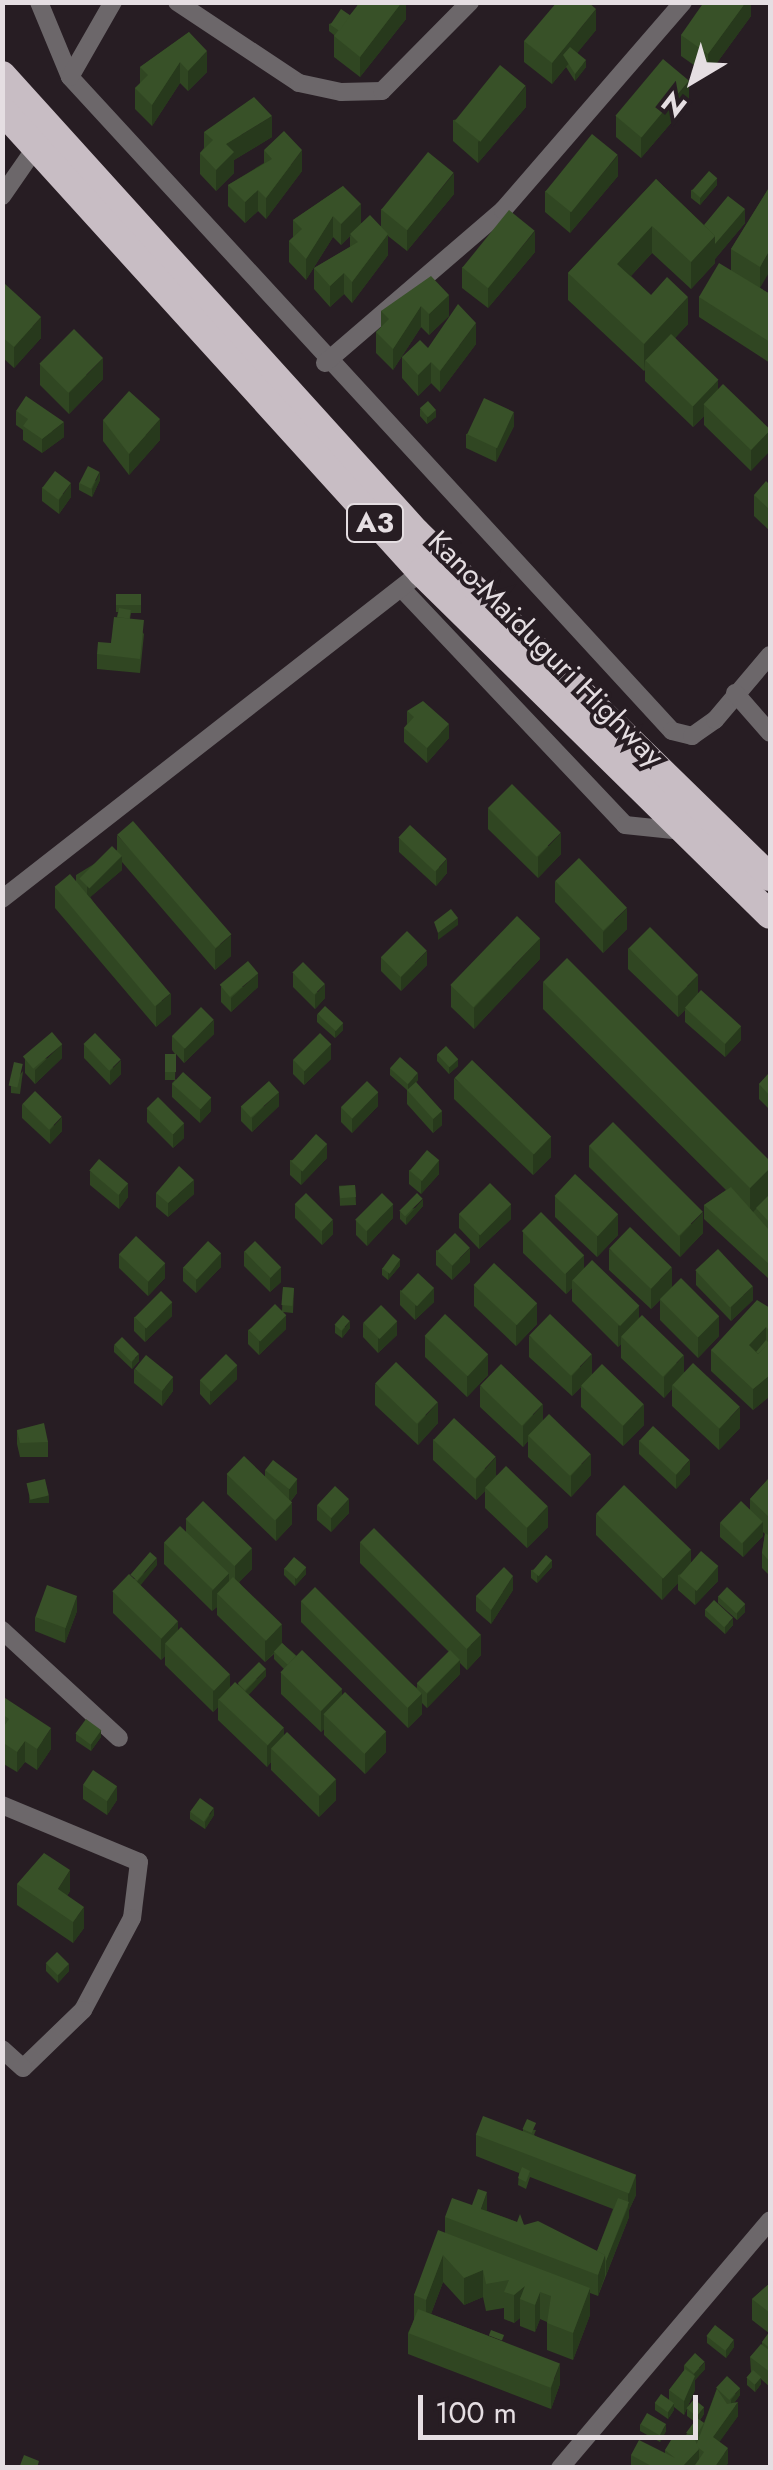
<!DOCTYPE html>
<style>
body{margin:0}
#map{position:relative;width:773px;height:2470px;overflow:hidden;background:#271d23;font-family:Jost,sans-serif}
div>[style]{position:absolute}
.minor>*{height:18px;margin:-9px;padding:0 9px;transform-origin:9px;border-radius:9px;background:#6c676a}
.trunk>*{height:28px;margin:-14px;padding:0 14px;transform-origin:14px;border-radius:14px;background:#c8bdc4}
.wall>*{inset:0;background:#304622;transform-origin:0 0}
.shaded-wall>*{inset:0;background:#27391c;transform-origin:0 0}
.building>*{inset:0;background:#385128;transform-origin:0 0}
span{translate:-50% -50%;white-space:nowrap;text-align:center;line-height:1.15;-webkit-text-stroke:8px #271d23;paint-order:stroke}
.shield-label span{padding:2px 8px;background:#271d23;border:2px solid;border-radius:8px;-webkit-text-stroke-width:0}
.shield-label{font-size:28px;color:#e5dee2;font-weight:700}
.street-label{font-size:30px;color:#e5dee2}
.frame{position:absolute;inset:0;border:5px solid #e5dee2;pointer-events:none}
.north{position:absolute;left:643px;top:30px;width:100px;height:100px;-webkit-text-stroke:8px #271d23;paint-order:stroke;rotate:218deg;font-size:28px;font-weight:700;line-height:40px;text-align:center;color:#e5dee2}
.north::after{content:'';display:block;margin:auto;width:35px;height:45px;background:#e5dee2;clip-path:polygon(50% 0,100% 100%,50% 72%,0 100%)}
.scale{position:absolute;left:418px;top:2395px;width:280px;height:45px;box-sizing:border-box;border:5px solid #e5dee2;border-top:0;padding-left:12px;font-size:30px;line-height:35px;white-space:nowrap;color:#e5dee2;-webkit-text-stroke:8px #271d23;paint-order:stroke}
</style>
<div id="map">
<div class="minor">
<div style="left:39px;top:2px;width:81px;rotate:67.5deg"></div>
<div style="left:70px;top:77px;width:889px;rotate:47.37deg"></div>
<div style="left:672px;top:731px;width:21px;rotate:14deg"></div>
<div style="left:692px;top:736px;width:28px;rotate:-35deg"></div>
<div style="left:715px;top:720px;width:85px;rotate:-49.8deg"></div>
<div style="left:177px;top:2px;width:146px;rotate:33.6deg"></div>
<div style="left:299px;top:83px;width:43px;rotate:12.1deg"></div>
<div style="left:341px;top:92px;width:41px;rotate:-1.4deg"></div>
<div style="left:382px;top:91px;width:125px;rotate:-45.3deg"></div>
<div style="left:70px;top:77px;width:86px;rotate:-60.2deg"></div>
<div style="left:2px;top:196px;width:60px;rotate:-55.2deg"></div>
<div style="left:325px;top:363px;width:235px;rotate:-40.7deg"></div>
<div style="left:503px;top:210px;width:275px;rotate:-49.1deg"></div>
<div style="left:404px;top:591px;width:322px;rotate:46.6deg"></div>
<div style="left:625px;top:825px;width:58px;rotate:5.9deg"></div>
<div style="left:735px;top:693px;width:53px;rotate:48.8deg"></div>
<div style="left:2px;top:899px;width:531px;rotate:-37.97deg"></div>
<div style="left:2px;top:1630px;width:159px;rotate:42.7deg"></div>
<div style="left:2px;top:1805px;width:148px;rotate:22.6deg"></div>
<div style="left:139px;top:1862px;width:56px;rotate:97.1deg"></div>
<div style="left:132px;top:1918px;width:104px;rotate:118deg"></div>
<div style="left:83px;top:2010px;width:83px;rotate:136deg"></div>
<div style="left:23px;top:2068px;width:28px;rotate:-138deg"></div>
<div style="left:560px;top:2468px;width:325px;rotate:-49.7deg"></div>
</div>
<div class="trunk">
<div style="left:2px;top:75px;width:617px;rotate:47.83deg"></div>
<div style="left:416px;top:532px;width:494px;rotate:44.3deg"></div>
<div style="left:2px;top:110px;width:624px;rotate:47.79deg"></div>
<div style="left:421px;top:572px;width:489px;rotate:44.5deg"></div>
</div>
<div class="wall">
<div style="clip-path:polygon(354px 2px,406px 2px,406px 19px,360px 77px,334px 57px,334px 35px,329px 31px,329px 24px,350px 15px,358px 6px)"></div>
<div style="clip-path:polygon(751px 2px,751px 16px,708px 75px,681px 56px,681px 35px)"></div>
<div style="clip-path:polygon(596px 30px,577px 53px,586px 67px,575px 81px,566px 67px,552px 84px,524px 62px,524px 41px)"></div>
<div style="clip-path:polygon(189px 32px,207px 72px,188px 91px,180px 83px,152px 126px,135px 109px,135px 88px,140px 84px,140px 67px)"></div>
<div style="clip-path:polygon(689px 102px,641px 158px,616px 137px,616px 116px)"></div>
<div style="clip-path:polygon(526px 107px,478px 163px,453px 141px,453px 120px)"></div>
<div style="clip-path:polygon(204px 132px,272px 137px,234px 160px,234px 173px,216px 191px,200px 174px,200px 153px,204px 148px)"></div>
<div style="clip-path:polygon(264px 150px,302px 171px,266px 219px,258px 211px,245px 223px,228px 206px,228px 185px,264px 163px)"></div>
<div style="clip-path:polygon(618px 176px,570px 233px,545px 212px,545px 191px)"></div>
<div style="clip-path:polygon(656px 179px,704px 225px,745px 223px,715px 259px,715px 263px,691px 289px,652px 253px,631px 276px,651px 295px,688px 324px,675px 338px,718px 389px,770px 430px,751px 471px,704px 425px,704px 416px,693px 427px,645px 381px,645px 370px,644px 371px,568px 300px,568px 273px)"></div>
<div style="clip-path:polygon(717px 185px,700px 205px,691px 198px,691px 190px)"></div>
<div style="clip-path:polygon(343px 186px,361px 223px,381px 226px,381px 209px,454px 194px,407px 251px,388px 236px,388px 255px,352px 303px,344px 294px,330px 307px,314px 289px,314px 268px,350px 247px,350px 236px,341px 245px,333px 237px,306px 280px,289px 262px,289px 241px,293px 237px,293px 220px)"></div>
<div style="clip-path:polygon(770px 186px,760px 288px,770px 294px,770px 363px,699px 317px,699px 297px,731px 270px,731px 249px)"></div>
<div style="clip-path:polygon(535px 252px,488px 308px,462px 288px,462px 267px)"></div>
<div style="clip-path:polygon(2px 284px,41px 338px,14px 368px,2px 357px)"></div>
<div style="clip-path:polygon(449px 295px,449px 316px,429px 335px,421px 327px,393px 370px,376px 353px,376px 332px,381px 327px,381px 311px)"></div>
<div style="clip-path:polygon(476px 344px,440px 392px,431px 383px,418px 396px,402px 378px,402px 357px,428px 348px)"></div>
<div style="clip-path:polygon(40px 364px,103px 379px,69px 414px,40px 385px)"></div>
<div style="clip-path:polygon(420px 409px,436px 417px,427px 424px,420px 416px)"></div>
<div style="clip-path:polygon(16px 411px,64px 437px,42px 453px,23px 440px,23px 430px,16px 425px)"></div>
<div style="clip-path:polygon(103px 420px,160px 440px,129px 475px,103px 441px)"></div>
<div style="clip-path:polygon(514px 426px,496px 462px,466px 448px,466px 434px)"></div>
<div style="clip-path:polygon(100px 480px,92px 497px,79px 490px,79px 483px)"></div>
<div style="clip-path:polygon(770px 485px,770px 531px,754px 516px,754px 495px)"></div>
<div style="clip-path:polygon(42px 487px,71px 497px,59px 514px,42px 501px)"></div>
<div style="clip-path:polygon(116px 594px,141px 594px,141px 613px,131px 613px,130px 619px,144px 634px,140px 673px,97px 669px,97px 654px,111px 643px,118px 612px,116px 612px)"></div>
<div style="clip-path:polygon(407px 711px,449px 738px,427px 763px,404px 742px,404px 728px,407px 724px)"></div>
<div style="clip-path:polygon(488px 808px,561px 854px,538px 878px,488px 829px)"></div>
<div style="clip-path:polygon(117px 835px,231px 956px,215px 970px,122px 862px,122px 870px,90px 897px,171px 1014px,156px 1027px,55px 908px,55px 887px,76px 882px,76px 875px,117px 850px)"></div>
<div style="clip-path:polygon(399px 838px,447px 873px,436px 886px,399px 852px)"></div>
<div style="clip-path:polygon(555px 881px,627px 929px,603px 953px,555px 902px)"></div>
<div style="clip-path:polygon(628px 948px,698px 993px,741px 1040px,725px 1057px,685px 1022px,685px 1010px,678px 1017px,628px 969px)"></div>
<div style="clip-path:polygon(381px 957px,427px 965px,401px 991px,381px 971px)"></div>
<div style="clip-path:polygon(540px 959px,474px 1029px,451px 1007px,451px 986px)"></div>
<div style="clip-path:polygon(293px 973px,325px 998px,315px 1009px,293px 987px)"></div>
<div style="clip-path:polygon(543px 982px,770px 1161px,770px 1280px,704px 1219px,704px 1205px,726px 1190px,543px 1009px)"></div>
<div style="clip-path:polygon(221px 987px,258px 987px,231px 1012px,221px 1002px)"></div>
<div style="clip-path:polygon(317px 1014px,343px 1030px,335px 1038px,317px 1022px)"></div>
<div style="clip-path:polygon(214px 1034px,184px 1063px,176px 1054px,175px 1079px,211px 1111px,200px 1123px,172px 1097px,172px 1083px,175px 1080px,165px 1080px,165px 1054px,175px 1054px,172px 1050px,172px 1036px)"></div>
<div style="clip-path:polygon(84px 1044px,121px 1074px,110px 1085px,84px 1058px)"></div>
<div style="clip-path:polygon(437px 1054px,458px 1066px,449px 1074px,437px 1061px)"></div>
<div style="clip-path:polygon(62px 1058px,35px 1084px,25px 1073px,25px 1059px)"></div>
<div style="clip-path:polygon(331px 1059px,304px 1085px,293px 1074px,293px 1060px)"></div>
<div style="clip-path:polygon(390px 1068px,418px 1080px,416px 1082px,442px 1125px,433px 1133px,407px 1104px,407px 1090px,390px 1075px)"></div>
<div style="clip-path:polygon(23px 1071px,20px 1094px,11px 1093px,11px 1086px)"></div>
<div style="clip-path:polygon(770px 1072px,770px 1110px,759px 1099px,759px 1084px)"></div>
<div style="clip-path:polygon(454px 1078px,551px 1157px,533px 1175px,454px 1099px)"></div>
<div style="clip-path:polygon(22px 1104px,62px 1131px,50px 1144px,22px 1118px)"></div>
<div style="clip-path:polygon(279px 1106px,252px 1132px,241px 1121px,241px 1107px)"></div>
<div style="clip-path:polygon(378px 1106px,352px 1133px,341px 1122px,341px 1108px)"></div>
<div style="clip-path:polygon(147px 1108px,184px 1138px,173px 1148px,147px 1122px)"></div>
<div style="clip-path:polygon(589px 1146px,703px 1233px,680px 1257px,589px 1167px)"></div>
<div style="clip-path:polygon(327px 1158px,301px 1185px,290px 1175px,290px 1160px)"></div>
<div style="clip-path:polygon(409px 1170px,439px 1174px,421px 1194px,409px 1184px)"></div>
<div style="clip-path:polygon(90px 1171px,128px 1197px,119px 1209px,90px 1185px)"></div>
<div style="left:355px;top:1185px;width:20px;height:16px;rotate:87deg"></div>
<div style="clip-path:polygon(156px 1193px,194px 1194px,168px 1217px,156px 1207px)"></div>
<div style="clip-path:polygon(555px 1196px,618px 1235px,597px 1257px,555px 1217px)"></div>
<div style="clip-path:polygon(295px 1204px,333px 1234px,322px 1245px,295px 1218px)"></div>
<div style="clip-path:polygon(423px 1206px,406px 1225px,400px 1219px,400px 1212px)"></div>
<div style="clip-path:polygon(459px 1214px,511px 1219px,479px 1249px,459px 1228px)"></div>
<div style="clip-path:polygon(393px 1218px,367px 1246px,356px 1235px,356px 1221px)"></div>
<div style="clip-path:polygon(523px 1232px,584px 1268px,639px 1318px,684px 1372px,740px 1428px,719px 1450px,672px 1406px,672px 1389px,664px 1398px,621px 1358px,621px 1344px,618px 1347px,572px 1301px,572px 1288px,566px 1294px,523px 1253px)"></div>
<div style="clip-path:polygon(609px 1249px,672px 1287px,719px 1336px,698px 1358px,660px 1320px,660px 1300px,651px 1309px,609px 1270px)"></div>
<div style="clip-path:polygon(436px 1250px,470px 1262px,452px 1280px,436px 1265px)"></div>
<div style="clip-path:polygon(244px 1251px,281px 1282px,270px 1292px,244px 1266px)"></div>
<div style="clip-path:polygon(119px 1254px,165px 1278px,148px 1296px,119px 1268px)"></div>
<div style="clip-path:polygon(400px 1266px,388px 1280px,382px 1275px,382px 1268px)"></div>
<div style="clip-path:polygon(183px 1267px,221px 1267px,196px 1293px,183px 1281px)"></div>
<div style="clip-path:polygon(696px 1271px,753px 1300px,731px 1321px,696px 1285px)"></div>
<div style="clip-path:polygon(474px 1285px,537px 1324px,516px 1346px,474px 1306px)"></div>
<div style="clip-path:polygon(283px 1287px,294px 1288px,293px 1313px,283px 1312px,286px 1329px,259px 1355px,248px 1344px,248px 1330px,282px 1311px)"></div>
<div style="clip-path:polygon(400px 1290px,434px 1302px,415px 1320px,400px 1305px)"></div>
<div style="clip-path:polygon(770px 1308px,770px 1396px,753px 1410px,711px 1371px,711px 1350px)"></div>
<div style="clip-path:polygon(172px 1316px,145px 1342px,134px 1331px,134px 1317px)"></div>
<div style="clip-path:polygon(363px 1323px,397px 1335px,378px 1353px,363px 1337px)"></div>
<div style="clip-path:polygon(335px 1325px,350px 1328px,342px 1338px,335px 1333px)"></div>
<div style="clip-path:polygon(425px 1336px,488px 1375px,467px 1397px,425px 1357px)"></div>
<div style="clip-path:polygon(529px 1336px,592px 1374px,644px 1425px,623px 1446px,581px 1407px,581px 1387px,572px 1396px,529px 1357px)"></div>
<div style="clip-path:polygon(114px 1345px,139px 1361px,132px 1369px,114px 1352px)"></div>
<div style="clip-path:polygon(134px 1369px,173px 1391px,162px 1406px,134px 1383px)"></div>
<div style="clip-path:polygon(237px 1379px,210px 1405px,200px 1394px,200px 1380px)"></div>
<div style="clip-path:polygon(375px 1384px,438px 1423px,418px 1445px,375px 1405px)"></div>
<div style="clip-path:polygon(480px 1386px,543px 1420px,591px 1475px,571px 1497px,528px 1457px,528px 1441px,523px 1447px,480px 1407px)"></div>
<div style="clip-path:polygon(17px 1430px,48px 1442px,48px 1457px,20px 1457px,17px 1444px)"></div>
<div style="clip-path:polygon(433px 1439px,496px 1475px,548px 1527px,527px 1548px,485px 1508px,485px 1491px,476px 1500px,433px 1460px)"></div>
<div style="clip-path:polygon(639px 1440px,690px 1474px,676px 1489px,639px 1454px)"></div>
<div style="clip-path:polygon(265px 1470px,297px 1493px,291px 1501px,292px 1524px,276px 1541px,227px 1494px,227px 1474px,265px 1476px)"></div>
<div style="clip-path:polygon(770px 1477px,770px 1576px,762px 1568px,762px 1553px,765px 1534px,763px 1532px,763px 1536px,743px 1557px,720px 1537px,720px 1523px,750px 1510px,750px 1499px)"></div>
<div style="clip-path:polygon(317px 1505px,349px 1513px,331px 1532px,317px 1520px)"></div>
<div style="clip-path:polygon(596px 1514px,691px 1562px,718px 1581px,695px 1605px,678px 1590px,678px 1583px,662px 1600px,596px 1535px)"></div>
<div style="clip-path:polygon(186px 1519px,252px 1569px,239px 1582px,282px 1643px,342px 1696px,386px 1752px,365px 1774px,324px 1735px,324px 1729px,321px 1732px,281px 1694px,281px 1673px,284px 1669px,274px 1659px,274px 1654px,265px 1662px,217px 1615px,217px 1607px,212px 1611px,164px 1564px,164px 1543px,186px 1532px)"></div>
<div style="clip-path:polygon(360px 1542px,481px 1655px,467px 1670px,460px 1663px,460px 1674px,427px 1708px,422px 1703px,422px 1714px,408px 1728px,301px 1622px,301px 1601px,417px 1688px,417px 1684px,449px 1652px,360px 1563px)"></div>
<div style="clip-path:polygon(157px 1565px,140px 1585px,178px 1630px,230px 1687px,266px 1676px,248px 1695px,336px 1800px,319px 1817px,271px 1770px,271px 1762px,267px 1767px,218px 1720px,218px 1707px,213px 1712px,165px 1665px,165px 1656px,161px 1660px,113px 1613px,113px 1592px)"></div>
<div style="clip-path:polygon(552px 1567px,537px 1583px,531px 1578px,531px 1570px)"></div>
<div style="clip-path:polygon(284px 1568px,306px 1574px,295px 1586px,284px 1575px)"></div>
<div style="clip-path:polygon(513px 1590px,491px 1624px,476px 1611px,476px 1596px)"></div>
<div style="clip-path:polygon(718px 1596px,745px 1612px,737px 1620px,718px 1603px)"></div>
<div style="clip-path:polygon(705px 1609px,733px 1625px,725px 1634px,705px 1616px)"></div>
<div style="clip-path:polygon(77px 1611px,65px 1643px,35px 1631px,35px 1617px)"></div>
<div style="clip-path:polygon(2px 1696px,51px 1749px,37px 1770px,25px 1762px,17px 1772px,2px 1763px)"></div>
<div style="clip-path:polygon(76px 1734px,101px 1737px,91px 1751px,76px 1741px)"></div>
<div style="clip-path:polygon(83px 1785px,117px 1800px,107px 1815px,83px 1799px)"></div>
<div style="clip-path:polygon(190px 1812px,214px 1815px,205px 1829px,190px 1819px)"></div>
<div style="clip-path:polygon(17px 1884px,70px 1891px,67px 1896px,84px 1928px,73px 1943px,17px 1905px)"></div>
<div style="clip-path:polygon(46px 1964px,69px 1971px,58px 1983px,46px 1971px)"></div>
<div style="clip-path:polygon(523px 2129px,536px 2130px,534px 2135px,636px 2195px,629px 2210px,629px 2217px,598px 2296px,590px 2293px,590px 2315px,573px 2360px,547px 2350px,547px 2322px,540px 2319px,535px 2332px,520px 2326px,520px 2318px,514px 2323px,504px 2319px,504px 2308px,486px 2311px,483px 2297px,464px 2305px,443px 2282px,431px 2314px,504px 2342px,560px 2384px,551px 2409px,408px 2354px,408px 2333px,414px 2320px,414px 2295px,445px 2233px,445px 2217px,487px 2211px,597px 2251px,613px 2209px,530px 2177px,526px 2189px,518px 2185px,519px 2173px,476px 2156px,476px 2135px,523px 2131px)"></div>
<div style="clip-path:polygon(770px 2283px,770px 2387px,761px 2379px,761px 2384px,755px 2392px,747px 2385px,747px 2378px,751px 2372px,750px 2357px,762px 2345px,762px 2342px,769px 2333px,752px 2320px,752px 2299px)"></div>
<div style="clip-path:polygon(707px 2336px,734px 2347px,726px 2358px,707px 2343px)"></div>
<div style="clip-path:polygon(684px 2365px,705px 2369px,695px 2380px,695px 2390px,684px 2415px,674px 2407px,674px 2410px,668px 2419px,655px 2410px,655px 2403px,669px 2400px,669px 2390px,684px 2371px)"></div>
<div style="clip-path:polygon(717px 2388px,740px 2395px,734px 2403px,738px 2416px,719px 2442px,728px 2463px,725px 2468px,631px 2468px,631px 2455px,665px 2453px,665px 2450px,686px 2435px,695px 2422px,687px 2416px,687px 2409px,704px 2414px,700px 2420px,704px 2423px)"></div>
<div style="clip-path:polygon(640px 2424px,666px 2431px,660px 2442px,640px 2431px)"></div>
</div>
<div class="shaded-wall">
<div style="clip-path:polygon(402px 2px,406px 2px,406px 19px,360px 77px,360px 57px)"></div>
<div style="clip-path:polygon(746px 2px,751px 2px,751px 16px,708px 75px,708px 54px)"></div>
<div style="clip-path:polygon(596px 9px,596px 30px,552px 84px,552px 63px)"></div>
<div style="clip-path:polygon(207px 51px,207px 72px,188px 91px,188px 71px)"></div>
<div style="clip-path:polygon(586px 60px,586px 67px,575px 81px,575px 74px)"></div>
<div style="clip-path:polygon(180px 62px,180px 83px,152px 126px,152px 105px)"></div>
<div style="clip-path:polygon(689px 81px,689px 102px,641px 158px,641px 137px)"></div>
<div style="clip-path:polygon(526px 86px,526px 107px,478px 163px,478px 142px)"></div>
<div style="clip-path:polygon(272px 116px,272px 137px,234px 160px,234px 173px,216px 191px,216px 170px,226px 144px)"></div>
<div style="clip-path:polygon(302px 150px,302px 171px,266px 219px,266px 198px)"></div>
<div style="clip-path:polygon(618px 155px,618px 176px,570px 233px,570px 212px)"></div>
<div style="clip-path:polygon(454px 173px,454px 194px,407px 251px,407px 230px)"></div>
<div style="clip-path:polygon(717px 178px,717px 185px,700px 205px,700px 198px)"></div>
<div style="clip-path:polygon(258px 190px,258px 211px,245px 223px,245px 202px)"></div>
<div style="clip-path:polygon(361px 204px,361px 225px,341px 245px,341px 224px)"></div>
<div style="clip-path:polygon(745px 209px,745px 223px,715px 259px,715px 263px,691px 289px,691px 262px,715px 236px)"></div>
<div style="clip-path:polygon(333px 216px,333px 237px,306px 280px,306px 259px)"></div>
<div style="clip-path:polygon(652px 226px,652px 253px,617px 291px,617px 264px)"></div>
<div style="clip-path:polygon(535px 231px,535px 252px,488px 308px,488px 287px)"></div>
<div style="clip-path:polygon(388px 234px,388px 255px,352px 303px,352px 282px)"></div>
<div style="clip-path:polygon(770px 250px,770px 271px,760px 288px,760px 267px)"></div>
<div style="clip-path:polygon(344px 273px,344px 294px,330px 307px,330px 286px)"></div>
<div style="clip-path:polygon(449px 295px,449px 316px,429px 335px,429px 314px)"></div>
<div style="clip-path:polygon(688px 297px,688px 324px,650px 365px,645px 360px,644px 371px,644px 344px)"></div>
<div style="clip-path:polygon(421px 306px,421px 327px,393px 370px,393px 349px)"></div>
<div style="clip-path:polygon(41px 317px,41px 338px,14px 368px,14px 347px)"></div>
<div style="clip-path:polygon(476px 323px,476px 344px,440px 392px,440px 371px)"></div>
<div style="clip-path:polygon(103px 358px,103px 379px,69px 414px,69px 393px)"></div>
<div style="clip-path:polygon(431px 362px,431px 383px,418px 396px,418px 375px)"></div>
<div style="clip-path:polygon(718px 380px,718px 400px,704px 404px,704px 416px,693px 427px,693px 406px)"></div>
<div style="clip-path:polygon(436px 410px,436px 417px,427px 424px,427px 417px)"></div>
<div style="clip-path:polygon(514px 412px,514px 426px,496px 462px,496px 448px)"></div>
<div style="clip-path:polygon(160px 419px,160px 440px,129px 475px,129px 454px)"></div>
<div style="clip-path:polygon(64px 422px,64px 437px,42px 453px,42px 439px)"></div>
<div style="clip-path:polygon(770px 430px,770px 451px,751px 471px,751px 450px)"></div>
<div style="clip-path:polygon(100px 472px,100px 480px,92px 497px,92px 489px)"></div>
<div style="clip-path:polygon(71px 483px,71px 497px,59px 514px,59px 500px)"></div>
<div style="clip-path:polygon(449px 724px,449px 738px,427px 763px,427px 748px)"></div>
<div style="clip-path:polygon(561px 833px,561px 854px,538px 878px,538px 857px)"></div>
<div style="clip-path:polygon(122px 856px,122px 870px,87px 900px,87px 886px)"></div>
<div style="clip-path:polygon(447px 859px,447px 873px,436px 886px,436px 871px)"></div>
<div style="clip-path:polygon(627px 908px,627px 929px,603px 953px,603px 932px)"></div>
<div style="clip-path:polygon(458px 918px,458px 925px,438px 940px,438px 933px)"></div>
<div style="clip-path:polygon(231px 935px,231px 956px,215px 970px,215px 949px)"></div>
<div style="clip-path:polygon(540px 938px,540px 959px,474px 1029px,474px 1008px)"></div>
<div style="clip-path:polygon(427px 951px,427px 965px,401px 991px,401px 977px)"></div>
<div style="clip-path:polygon(258px 973px,258px 987px,231px 1012px,231px 998px)"></div>
<div style="clip-path:polygon(698px 975px,698px 996px,678px 1017px,678px 996px)"></div>
<div style="clip-path:polygon(325px 984px,325px 998px,315px 1009px,315px 995px)"></div>
<div style="clip-path:polygon(171px 993px,171px 1014px,156px 1027px,156px 1006px)"></div>
<div style="clip-path:polygon(214px 1020px,214px 1034px,184px 1063px,184px 1048px)"></div>
<div style="clip-path:polygon(343px 1023px,343px 1030px,335px 1038px,335px 1031px)"></div>
<div style="clip-path:polygon(741px 1026px,741px 1040px,725px 1057px,725px 1043px)"></div>
<div style="clip-path:polygon(62px 1044px,62px 1058px,35px 1084px,35px 1070px)"></div>
<div style="clip-path:polygon(331px 1044px,331px 1059px,304px 1085px,304px 1070px)"></div>
<div style="clip-path:polygon(458px 1059px,458px 1066px,449px 1074px,449px 1067px)"></div>
<div style="clip-path:polygon(121px 1060px,121px 1074px,110px 1085px,110px 1071px)"></div>
<div style="clip-path:polygon(418px 1073px,418px 1080px,408px 1091px,408px 1084px)"></div>
<div style="clip-path:polygon(279px 1092px,279px 1106px,252px 1132px,252px 1118px)"></div>
<div style="clip-path:polygon(378px 1092px,378px 1106px,352px 1133px,352px 1119px)"></div>
<div style="clip-path:polygon(211px 1097px,211px 1111px,200px 1123px,200px 1108px)"></div>
<div style="clip-path:polygon(442px 1111px,442px 1125px,433px 1133px,433px 1118px)"></div>
<div style="clip-path:polygon(62px 1117px,62px 1131px,50px 1144px,50px 1130px)"></div>
<div style="clip-path:polygon(184px 1123px,184px 1138px,173px 1148px,173px 1134px)"></div>
<div style="clip-path:polygon(551px 1136px,551px 1157px,533px 1175px,533px 1154px)"></div>
<div style="clip-path:polygon(327px 1144px,327px 1158px,301px 1185px,301px 1171px)"></div>
<div style="clip-path:polygon(439px 1160px,439px 1174px,421px 1194px,421px 1180px)"></div>
<div style="clip-path:polygon(770px 1168px,770px 1195px,750px 1215px,750px 1188px)"></div>
<div style="clip-path:polygon(194px 1180px,194px 1194px,168px 1217px,168px 1203px)"></div>
<div style="clip-path:polygon(128px 1183px,128px 1197px,119px 1209px,119px 1195px)"></div>
<div style="clip-path:polygon(423px 1199px,423px 1206px,406px 1225px,406px 1218px)"></div>
<div style="clip-path:polygon(393px 1204px,393px 1218px,367px 1246px,367px 1231px)"></div>
<div style="clip-path:polygon(511px 1204px,511px 1219px,479px 1249px,479px 1235px)"></div>
<div style="clip-path:polygon(703px 1212px,703px 1233px,680px 1257px,680px 1236px)"></div>
<div style="clip-path:polygon(618px 1214px,618px 1235px,597px 1257px,597px 1236px)"></div>
<div style="clip-path:polygon(333px 1220px,333px 1234px,322px 1245px,322px 1230px)"></div>
<div style="clip-path:polygon(470px 1248px,470px 1262px,452px 1280px,452px 1266px)"></div>
<div style="clip-path:polygon(221px 1253px,221px 1267px,196px 1293px,196px 1279px)"></div>
<div style="clip-path:polygon(584px 1255px,584px 1276px,572px 1280px,572px 1288px,566px 1294px,566px 1273px)"></div>
<div style="clip-path:polygon(400px 1259px,400px 1266px,388px 1280px,388px 1273px)"></div>
<div style="clip-path:polygon(165px 1263px,165px 1278px,148px 1296px,148px 1282px)"></div>
<div style="clip-path:polygon(281px 1267px,281px 1282px,270px 1292px,270px 1278px)"></div>
<div style="clip-path:polygon(672px 1267px,672px 1288px,651px 1309px,651px 1289px)"></div>
<div style="clip-path:polygon(753px 1286px,753px 1300px,731px 1321px,731px 1307px)"></div>
<div style="clip-path:polygon(434px 1288px,434px 1302px,415px 1320px,415px 1306px)"></div>
<div style="clip-path:polygon(172px 1302px,172px 1316px,145px 1342px,145px 1328px)"></div>
<div style="clip-path:polygon(537px 1303px,537px 1324px,516px 1346px,516px 1325px)"></div>
<div style="clip-path:polygon(639px 1306px,639px 1327px,621px 1337px,621px 1344px,618px 1347px,618px 1326px)"></div>
<div style="clip-path:polygon(286px 1315px,286px 1329px,259px 1355px,259px 1341px)"></div>
<div style="clip-path:polygon(719px 1316px,719px 1336px,698px 1358px,698px 1337px)"></div>
<div style="clip-path:polygon(350px 1321px,350px 1328px,342px 1338px,342px 1331px)"></div>
<div style="clip-path:polygon(397px 1321px,397px 1335px,378px 1353px,378px 1339px)"></div>
<div style="clip-path:polygon(766px 1327px,766px 1348px,752px 1362px,749px 1345px)"></div>
<div style="clip-path:polygon(139px 1354px,139px 1361px,132px 1369px,132px 1362px)"></div>
<div style="clip-path:polygon(488px 1354px,488px 1375px,467px 1397px,467px 1376px)"></div>
<div style="clip-path:polygon(592px 1354px,592px 1375px,572px 1396px,572px 1376px)"></div>
<div style="clip-path:polygon(684px 1355px,684px 1376px,672px 1385px,672px 1389px,664px 1398px,664px 1377px)"></div>
<div style="clip-path:polygon(237px 1365px,237px 1379px,210px 1405px,210px 1391px)"></div>
<div style="clip-path:polygon(770px 1375px,770px 1396px,753px 1410px,753px 1389px)"></div>
<div style="clip-path:polygon(173px 1377px,173px 1391px,162px 1406px,162px 1391px)"></div>
<div style="clip-path:polygon(438px 1402px,438px 1423px,418px 1445px,418px 1424px)"></div>
<div style="clip-path:polygon(543px 1404px,543px 1425px,528px 1436px,528px 1441px,523px 1447px,523px 1426px)"></div>
<div style="clip-path:polygon(644px 1404px,644px 1425px,623px 1446px,623px 1426px)"></div>
<div style="clip-path:polygon(740px 1407px,740px 1428px,719px 1450px,719px 1429px)"></div>
<div style="clip-path:polygon(591px 1454px,591px 1475px,571px 1497px,571px 1476px)"></div>
<div style="clip-path:polygon(496px 1457px,496px 1478px,485px 1488px,485px 1491px,476px 1500px,476px 1479px)"></div>
<div style="clip-path:polygon(690px 1460px,690px 1474px,676px 1489px,676px 1475px)"></div>
<div style="clip-path:polygon(297px 1479px,297px 1493px,289px 1503px,289px 1489px)"></div>
<div style="left:49px;top:1496px;width:7px;height:20px;rotate:90deg"></div>
<div style="clip-path:polygon(349px 1499px,349px 1513px,331px 1532px,331px 1518px)"></div>
<div style="clip-path:polygon(292px 1503px,292px 1524px,276px 1541px,276px 1520px)"></div>
<div style="clip-path:polygon(548px 1506px,548px 1527px,527px 1548px,527px 1528px)"></div>
<div style="clip-path:polygon(763px 1522px,763px 1536px,743px 1557px,743px 1543px)"></div>
<div style="clip-path:polygon(252px 1548px,252px 1569px,235px 1586px,235px 1565px)"></div>
<div style="clip-path:polygon(691px 1549px,691px 1570px,678px 1575px,678px 1583px,662px 1600px,662px 1579px)"></div>
<div style="clip-path:polygon(157px 1558px,157px 1565px,136px 1591px,136px 1583px)"></div>
<div style="clip-path:polygon(552px 1560px,552px 1567px,537px 1583px,537px 1576px)"></div>
<div style="clip-path:polygon(718px 1566px,718px 1581px,695px 1605px,695px 1591px)"></div>
<div style="clip-path:polygon(306px 1567px,306px 1574px,295px 1586px,295px 1579px)"></div>
<div style="clip-path:polygon(229px 1573px,229px 1594px,217px 1594px,217px 1607px,212px 1611px,212px 1591px)"></div>
<div style="clip-path:polygon(513px 1576px,513px 1590px,491px 1624px,491px 1610px)"></div>
<div style="clip-path:polygon(77px 1596px,77px 1611px,65px 1643px,65px 1629px)"></div>
<div style="clip-path:polygon(745px 1604px,745px 1612px,737px 1620px,737px 1613px)"></div>
<div style="clip-path:polygon(733px 1618px,733px 1625px,725px 1634px,725px 1627px)"></div>
<div style="clip-path:polygon(178px 1621px,178px 1642px,165px 1644px,165px 1656px,161px 1660px,161px 1639px)"></div>
<div style="clip-path:polygon(282px 1624px,282px 1645px,265px 1662px,265px 1641px)"></div>
<div style="clip-path:polygon(481px 1634px,481px 1655px,467px 1670px,467px 1649px)"></div>
<div style="clip-path:polygon(460px 1660px,460px 1674px,427px 1708px,427px 1694px)"></div>
<div style="clip-path:polygon(266px 1669px,266px 1676px,245px 1699px,245px 1692px)"></div>
<div style="clip-path:polygon(230px 1674px,230px 1695px,218px 1699px,218px 1707px,213px 1712px,213px 1691px)"></div>
<div style="clip-path:polygon(342px 1689px,342px 1710px,324px 1715px,324px 1729px,321px 1732px,321px 1711px)"></div>
<div style="clip-path:polygon(422px 1693px,422px 1714px,408px 1728px,408px 1707px)"></div>
<div style="clip-path:polygon(51px 1728px,51px 1749px,37px 1770px,37px 1749px)"></div>
<div style="clip-path:polygon(284px 1728px,284px 1749px,271px 1749px,271px 1762px,267px 1767px,267px 1746px)"></div>
<div style="clip-path:polygon(101px 1730px,101px 1737px,91px 1751px,91px 1744px)"></div>
<div style="clip-path:polygon(386px 1731px,386px 1752px,365px 1774px,365px 1753px)"></div>
<div style="clip-path:polygon(25px 1741px,25px 1762px,17px 1772px,17px 1752px)"></div>
<div style="clip-path:polygon(336px 1779px,336px 1800px,319px 1817px,319px 1796px)"></div>
<div style="clip-path:polygon(117px 1786px,117px 1800px,107px 1815px,107px 1801px)"></div>
<div style="clip-path:polygon(214px 1808px,214px 1815px,205px 1829px,205px 1822px)"></div>
<div style="clip-path:polygon(70px 1870px,70px 1891px,58px 1910px,58px 1889px)"></div>
<div style="clip-path:polygon(84px 1907px,84px 1928px,73px 1943px,73px 1922px)"></div>
<div style="clip-path:polygon(4px 1935px,4px 1956px,2px 1958px,2px 1938px)"></div>
<div style="clip-path:polygon(69px 1964px,69px 1971px,58px 1983px,58px 1975px)"></div>
<div style="clip-path:polygon(636px 2174px,636px 2195px,629px 2210px,629px 2217px,606px 2275px,606px 2261px,628px 2207px,628px 2194px)"></div>
<div style="clip-path:polygon(487px 2192px,487px 2213px,481px 2209px)"></div>
<div style="clip-path:polygon(443px 2255px,443px 2282px,426px 2327px,426px 2300px)"></div>
<div style="clip-path:polygon(605px 2255px,605px 2276px,598px 2296px,598px 2275px)"></div>
<div style="clip-path:polygon(483px 2270px,483px 2297px,464px 2305px,464px 2278px)"></div>
<div style="clip-path:polygon(525px 2286px,520px 2299px,520px 2318px,514px 2323px,514px 2295px)"></div>
<div style="clip-path:polygon(590px 2288px,590px 2315px,573px 2360px,573px 2333px)"></div>
<div style="clip-path:polygon(540px 2292px,540px 2319px,535px 2332px,535px 2305px)"></div>
<div style="clip-path:polygon(734px 2340px,734px 2347px,726px 2358px,726px 2350px)"></div>
<div style="clip-path:polygon(705px 2362px,705px 2369px,695px 2380px,695px 2390px,684px 2415px,684px 2401px,694px 2374px)"></div>
<div style="clip-path:polygon(560px 2363px,560px 2384px,551px 2409px,551px 2388px)"></div>
<div style="clip-path:polygon(761px 2377px,761px 2384px,755px 2392px,755px 2384px)"></div>
<div style="clip-path:polygon(740px 2388px,740px 2395px,731px 2407px,731px 2400px)"></div>
<div style="clip-path:polygon(738px 2402px,738px 2416px,713px 2451px,713px 2437px)"></div>
<div style="clip-path:polygon(674px 2403px,674px 2410px,668px 2419px,668px 2412px)"></div>
<div style="clip-path:polygon(704px 2407px,704px 2414px,697px 2424px,697px 2416px)"></div>
<div style="clip-path:polygon(666px 2424px,666px 2431px,660px 2442px,660px 2435px)"></div>
<div style="clip-path:polygon(728px 2448px,728px 2463px,725px 2468px,714px 2468px)"></div>
<div style="clip-path:polygon(699px 2449px,699px 2463px,695px 2468px,681px 2468px)"></div>
</div>
<div class="building">
<div style="clip-path:polygon(360px 2px,402px 2px,360px 57px,334px 36px)"></div>
<div style="clip-path:polygon(557px 2px,588px 2px,596px 9px,552px 63px,524px 41px)"></div>
<div style="clip-path:polygon(704px 2px,746px 2px,708px 54px,681px 35px)"></div>
<div style="left:341px;top:9px;width:11px;height:19px;rotate:34deg"></div>
<div style="clip-path:polygon(189px 32px,207px 51px,188px 71px,180px 62px,152px 105px,135px 88px,148px 75px,140px 67px)"></div>
<div style="clip-path:polygon(570px 47px,586px 60px,575px 74px,563px 55px)"></div>
<div style="left:663px;top:59px;width:34px;height:74px;rotate:40deg"></div>
<div style="left:500px;top:65px;width:33px;height:72px;rotate:39deg"></div>
<div style="clip-path:polygon(254px 97px,272px 116px,226px 144px,234px 152px,216px 170px,200px 153px,213px 140px,204px 132px)"></div>
<div style="clip-path:polygon(284px 131px,302px 150px,266px 198px,258px 190px,245px 202px,228px 185px,272px 159px,264px 150px)"></div>
<div style="left:592px;top:134px;width:33px;height:74px;rotate:39deg"></div>
<div style="left:428px;top:152px;width:33px;height:74px;rotate:39deg"></div>
<div style="left:709px;top:171px;width:11px;height:26px;rotate:41deg"></div>
<div style="clip-path:polygon(656px 179px,715px 236px,691px 262px,652px 226px,617px 264px,651px 295px,667px 277px,688px 297px,644px 344px,568px 273px)"></div>
<div style="clip-path:polygon(343px 186px,361px 204px,341px 224px,333px 216px,306px 259px,289px 241px,302px 229px,293px 220px)"></div>
<div style="clip-path:polygon(770px 186px,770px 250px,760px 267px,731px 249px)"></div>
<div style="clip-path:polygon(728px 196px,745px 209px,715px 244px,715px 236px,704px 225px)"></div>
<div style="left:509px;top:210px;width:33px;height:74px;rotate:39deg"></div>
<div style="clip-path:polygon(370px 215px,388px 234px,352px 282px,344px 273px,330px 286px,314px 268px,358px 242px,350px 234px)"></div>
<div style="clip-path:polygon(719px 263px,770px 294px,770px 342px,699px 297px)"></div>
<div style="clip-path:polygon(431px 276px,449px 295px,429px 314px,421px 306px,393px 349px,376px 332px,389px 319px,381px 311px)"></div>
<div style="clip-path:polygon(4px 283px,41px 317px,14px 347px,2px 337px,2px 284px)"></div>
<div style="clip-path:polygon(458px 304px,476px 323px,440px 371px,431px 362px,418px 375px,402px 357px,420px 340px,428px 348px)"></div>
<div style="left:74px;top:329px;width:41px;height:49px;rotate:45deg"></div>
<div style="left:671px;top:334px;width:66px;height:37px;rotate:44deg"></div>
<div style="left:723px;top:384px;width:66px;height:28px;rotate:44deg"></div>
<div style="clip-path:polygon(129px 391px,160px 419px,129px 454px,103px 420px)"></div>
<div style="clip-path:polygon(26px 396px,64px 422px,42px 439px,23px 426px,28px 419px,16px 411px)"></div>
<div style="left:484px;top:398px;width:33px;height:40px;rotate:25deg"></div>
<div style="left:428px;top:401px;width:12px;height:11px;rotate:48deg"></div>
<div style="left:88px;top:466px;width:13px;height:19px;rotate:27deg"></div>
<div style="left:55px;top:471px;width:20px;height:21px;rotate:37deg"></div>
<div style="clip-path:polygon(766px 481px,770px 485px,770px 510px,754px 495px)"></div>
<div style="left:116px;top:594px;width:25px;height:11px"></div>
<div style="left:119px;top:608px;width:12px;height:9px;rotate:9deg"></div>
<div style="clip-path:polygon(114px 617px,144px 620px,140px 659px,97px 654px,98px 642px,111px 643px)"></div>
<div style="clip-path:polygon(423px 701px,449px 724px,427px 748px,404px 728px,414px 717px,407px 711px)"></div>
<div style="left:512px;top:784px;width:69px;height:34px;rotate:45deg"></div>
<div style="left:133px;top:821px;width:150px;height:21px;rotate:49deg"></div>
<div style="left:410px;top:825px;width:50px;height:17px;rotate:43deg"></div>
<div style="left:112px;top:846px;width:14px;height:46px;rotate:45deg"></div>
<div style="left:579px;top:858px;width:69px;height:33px;rotate:46deg"></div>
<div style="left:70px;top:874px;width:156px;height:20px;rotate:50deg"></div>
<div style="clip-path:polygon(451px 909px,458px 918px,438px 933px,434px 922px)"></div>
<div style="left:517px;top:916px;width:32px;height:96px;rotate:44deg"></div>
<div style="left:650px;top:927px;width:68px;height:30px;rotate:45deg"></div>
<div style="left:407px;top:931px;width:28px;height:37px;rotate:45deg"></div>
<div style="clip-path:polygon(567px 958px,770px 1161px,770px 1168px,750px 1188px,543px 982px)"></div>
<div style="left:248px;top:961px;width:16px;height:37px;rotate:50deg"></div>
<div style="left:303px;top:962px;width:31px;height:15px;rotate:45deg"></div>
<div style="left:701px;top:990px;width:54px;height:24px;rotate:42deg"></div>
<div style="left:325px;top:1006px;width:25px;height:11px;rotate:43deg"></div>
<div style="left:201px;top:1007px;width:18px;height:41px;rotate:45deg"></div>
<div style="left:52px;top:1032px;width:16px;height:38px;rotate:50deg"></div>
<div style="left:95px;top:1033px;width:37px;height:16px;rotate:46deg"></div>
<div style="left:320px;top:1033px;width:16px;height:38px;rotate:45deg"></div>
<div style="left:446px;top:1046px;width:18px;height:12px;rotate:47deg"></div>
<div style="left:165px;top:1054px;width:11px;height:18px"></div>
<div style="left:400px;top:1057px;width:24px;height:15px;rotate:42deg"></div>
<div style="left:472px;top:1060px;width:110px;height:25px;rotate:44deg"></div>
<div style="left:14px;top:1062px;width:9px;height:24px;rotate:13deg"></div>
<div style="left:183px;top:1072px;width:38px;height:16px;rotate:42deg"></div>
<div style="clip-path:polygon(770px 1072px,770px 1096px,759px 1084px)"></div>
<div style="left:269px;top:1081px;width:15px;height:38px;rotate:48deg"></div>
<div style="left:367px;top:1081px;width:16px;height:37px;rotate:45deg"></div>
<div style="left:416px;top:1082px;width:39px;height:12px;rotate:48deg"></div>
<div style="left:35px;top:1091px;width:37px;height:18px;rotate:44deg"></div>
<div style="left:158px;top:1097px;width:37px;height:16px;rotate:45deg"></div>
<div style="left:613px;top:1122px;width:127px;height:34px;rotate:45deg"></div>
<div style="left:316px;top:1134px;width:15px;height:37px;rotate:42deg"></div>
<div style="left:427px;top:1150px;width:16px;height:27px;rotate:40deg"></div>
<div style="left:99px;top:1159px;width:38px;height:15px;rotate:40deg"></div>
<div style="clip-path:polygon(179px 1166px,194px 1180px,168px 1203px,156px 1193px)"></div>
<div style="left:575px;top:1174px;width:59px;height:30px;rotate:43deg"></div>
<div style="left:490px;top:1183px;width:30px;height:44px;rotate:45deg"></div>
<div style="left:355px;top:1185px;width:12px;height:16px;rotate:85deg"></div>
<div style="clip-path:polygon(731px 1187px,770px 1231px,770px 1265px,704px 1205px)"></div>
<div style="left:306px;top:1193px;width:38px;height:16px;rotate:45deg"></div>
<div style="left:382px;top:1193px;width:16px;height:38px;rotate:45deg"></div>
<div style="left:417px;top:1193px;width:8px;height:25px;rotate:45deg"></div>
<div style="clip-path:polygon(770px 1194px,770px 1223px,756px 1208px)"></div>
<div style="left:541px;top:1212px;width:61px;height:27px;rotate:45deg"></div>
<div style="left:630px;top:1227px;width:58px;height:30px;rotate:44deg"></div>
<div style="left:455px;top:1233px;width:21px;height:25px;rotate:45deg"></div>
<div style="left:136px;top:1236px;width:40px;height:25px;rotate:43deg"></div>
<div style="left:208px;top:1241px;width:18px;height:36px;rotate:43deg"></div>
<div style="left:255px;top:1241px;width:37px;height:15px;rotate:45deg"></div>
<div style="left:718px;top:1249px;width:51px;height:31px;rotate:47deg"></div>
<div style="left:393px;top:1254px;width:9px;height:18px;rotate:36deg"></div>
<div style="left:592px;top:1260px;width:66px;height:28px;rotate:44deg"></div>
<div style="left:494px;top:1263px;width:59px;height:30px;rotate:43deg"></div>
<div style="left:418px;top:1273px;width:22px;height:25px;rotate:43deg"></div>
<div style="left:681px;top:1278px;width:54px;height:30px;rotate:45deg"></div>
<div style="left:283px;top:1287px;width:11px;height:18px;rotate:5deg"></div>
<div style="left:161px;top:1291px;width:16px;height:37px;rotate:45deg"></div>
<div style="clip-path:polygon(757px 1300px,770px 1308px,770px 1331px,766px 1327px,749px 1345px,758px 1354px,770px 1341px,770px 1375px,753px 1389px,711px 1350px)"></div>
<div style="left:275px;top:1304px;width:16px;height:37px;rotate:45deg"></div>
<div style="left:381px;top:1305px;width:23px;height:25px;rotate:45deg"></div>
<div style="left:445px;top:1314px;width:59px;height:30px;rotate:43deg"></div>
<div style="left:550px;top:1314px;width:58px;height:30px;rotate:44deg"></div>
<div style="left:343px;top:1315px;width:9px;height:13px;rotate:41deg"></div>
<div style="left:642px;top:1315px;width:58px;height:30px;rotate:44deg"></div>
<div style="left:122px;top:1337px;width:24px;height:11px;rotate:45deg"></div>
<div style="clip-path:polygon(766px 1340px,769px 1343px,758px 1354px,756px 1352px)"></div>
<div style="left:226px;top:1354px;width:16px;height:37px;rotate:45deg"></div>
<div style="left:146px;top:1355px;width:35px;height:18px;rotate:39deg"></div>
<div style="left:396px;top:1362px;width:58px;height:30px;rotate:44deg"></div>
<div style="left:693px;top:1363px;width:64px;height:30px;rotate:43deg"></div>
<div style="left:501px;top:1364px;width:58px;height:30px;rotate:44deg"></div>
<div style="left:602px;top:1364px;width:58px;height:30px;rotate:44deg"></div>
<div style="left:549px;top:1414px;width:58px;height:30px;rotate:44deg"></div>
<div style="left:454px;top:1418px;width:57px;height:30px;rotate:43deg"></div>
<div style="clip-path:polygon(44px 1423px,48px 1442px,20px 1443px,17px 1430px)"></div>
<div style="left:653px;top:1426px;width:50px;height:20px;rotate:43deg"></div>
<div style="left:244px;top:1456px;width:67px;height:25px;rotate:44deg"></div>
<div style="left:273px;top:1460px;width:31px;height:13px;rotate:38deg"></div>
<div style="left:506px;top:1466px;width:58px;height:30px;rotate:44deg"></div>
<div style="clip-path:polygon(770px 1477px,770px 1518px,750px 1499px)"></div>
<div style="left:45px;top:1479px;width:17px;height:19px;rotate:77deg"></div>
<div style="left:624px;top:1485px;width:93px;height:40px;rotate:44deg"></div>
<div style="left:335px;top:1486px;width:19px;height:26px;rotate:43deg"></div>
<div style="left:203px;top:1501px;width:68px;height:25px;rotate:44deg"></div>
<div style="left:741px;top:1501px;width:30px;height:30px;rotate:44deg"></div>
<div style="left:180px;top:1526px;width:68px;height:23px;rotate:44deg"></div>
<div style="left:374px;top:1528px;width:151px;height:20px;rotate:45deg"></div>
<div style="clip-path:polygon(765px 1533px,770px 1536px,770px 1562px,762px 1553px)"></div>
<div style="left:701px;top:1551px;width:23px;height:33px;rotate:41deg"></div>
<div style="left:150px;top:1552px;width:9px;height:30px;rotate:41deg"></div>
<div style="left:546px;top:1555px;width:8px;height:21px;rotate:40deg"></div>
<div style="left:294px;top:1557px;width:16px;height:15px;rotate:40deg"></div>
<div style="clip-path:polygon(504px 1567px,513px 1576px,491px 1610px,476px 1596px)"></div>
<div style="left:129px;top:1574px;width:68px;height:24px;rotate:44deg"></div>
<div style="left:233px;top:1577px;width:68px;height:23px;rotate:44deg"></div>
<div style="left:47px;top:1585px;width:32px;height:34px;rotate:20deg"></div>
<div style="left:315px;top:1587px;width:151px;height:20px;rotate:45deg"></div>
<div style="left:727px;top:1587px;width:25px;height:13px;rotate:43deg"></div>
<div style="left:714px;top:1600px;width:26px;height:13px;rotate:43deg"></div>
<div style="left:181px;top:1627px;width:68px;height:23px;rotate:44deg"></div>
<div style="left:282px;top:1643px;width:19px;height:12px;rotate:43deg"></div>
<div style="left:302px;top:1650px;width:56px;height:31px;rotate:44deg"></div>
<div style="left:450px;top:1650px;width:14px;height:47px;rotate:45deg"></div>
<div style="left:259px;top:1662px;width:10px;height:30px;rotate:45deg"></div>
<div style="left:235px;top:1682px;width:67px;height:24px;rotate:43deg"></div>
<div style="left:345px;top:1692px;width:57px;height:31px;rotate:44deg"></div>
<div style="clip-path:polygon(2px 1696px,51px 1728px,37px 1749px,25px 1741px,17px 1752px,2px 1742px,2px 1729px,9px 1719px,2px 1714px)"></div>
<div style="left:86px;top:1719px;width:19px;height:18px;rotate:36deg"></div>
<div style="left:287px;top:1732px;width:68px;height:23px;rotate:44deg"></div>
<div style="left:93px;top:1770px;width:29px;height:18px;rotate:34deg"></div>
<div style="left:200px;top:1798px;width:17px;height:17px;rotate:36deg"></div>
<div style="clip-path:polygon(44px 1853px,70px 1870px,58px 1889px,84px 1907px,73px 1922px,17px 1884px)"></div>
<div style="left:57px;top:1952px;width:17px;height:16px;rotate:45deg"></div>
<div style="left:483px;top:2116px;width:164px;height:20px;rotate:21deg"></div>
<div style="left:527px;top:2119px;width:10px;height:11px;rotate:24deg"></div>
<div style="clip-path:polygon(522px 2167px,530px 2171px,526px 2182px,518px 2178px)"></div>
<div style="clip-path:polygon(478px 2189px,487px 2192px,481px 2209px,517px 2222px,520px 2214px,524px 2225px,538px 2221px,605px 2255px,598px 2275px,445px 2217px,452px 2198px,472px 2205px)"></div>
<div style="clip-path:polygon(618px 2198px,629px 2202px,606px 2261px,605px 2255px,597px 2251px)"></div>
<div style="clip-path:polygon(438px 2230px,590px 2288px,573px 2333px,547px 2323px,551px 2296px,540px 2292px,535px 2305px,520px 2299px,525px 2286px,514px 2295px,504px 2292px,509px 2280px,486px 2284px,483px 2270px,464px 2278px,443px 2255px,426px 2300px,414px 2295px)"></div>
<div style="clip-path:polygon(770px 2283px,770px 2313px,752px 2299px)"></div>
<div style="left:418px;top:2309px;width:152px;height:26px;rotate:21deg"></div>
<div style="left:715px;top:2325px;width:24px;height:14px;rotate:38deg"></div>
<div style="left:491px;top:2330px;width:14px;height:6px;rotate:21deg"></div>
<div style="clip-path:polygon(770px 2331px,770px 2348px,762px 2342px)"></div>
<div style="clip-path:polygon(761px 2344px,770px 2351px,770px 2372px,750px 2357px)"></div>
<div style="left:695px;top:2353px;width:13px;height:16px;rotate:42deg"></div>
<div style="clip-path:polygon(685px 2369px,695px 2376px,684px 2401px,669px 2390px)"></div>
<div style="left:753px;top:2370px;width:11px;height:10px;rotate:41deg"></div>
<div style="left:727px;top:2376px;width:18px;height:16px;rotate:43deg"></div>
<div style="clip-path:polygon(717px 2389px,727px 2404px,738px 2402px,713px 2437px,728px 2448px,714px 2468px,693px 2468px,704px 2452px,696px 2446px)"></div>
<div style="left:661px;top:2394px;width:16px;height:11px;rotate:35deg"></div>
<div style="left:694px;top:2399px;width:13px;height:12px;rotate:39deg"></div>
<div style="left:647px;top:2413px;width:22px;height:13px;rotate:30deg"></div>
<div style="clip-path:polygon(697px 2418px,704px 2423px,694px 2439px,693px 2435px,686px 2433px)"></div>
<div style="clip-path:polygon(674px 2435px,693px 2435px,699px 2449px,681px 2468px,655px 2468px,631px 2455px,639px 2440px,675px 2458px,665px 2450px)"></div>
<div style="clip-path:polygon(24px 2455px,39px 2461px,37px 2468px,19px 2468px)"></div>
</div>
<div class="shield-label">
<span style="left:375px;top:523px">A3</span>
</div>
<div class="street-label">
<span style="left:546px;top:649px;rotate:45deg">Kano-Maiduguri Highway</span>
</div>
<div class="frame"></div>
<div class="north">N</div>
<div class="scale">100 m</div>
</div>
